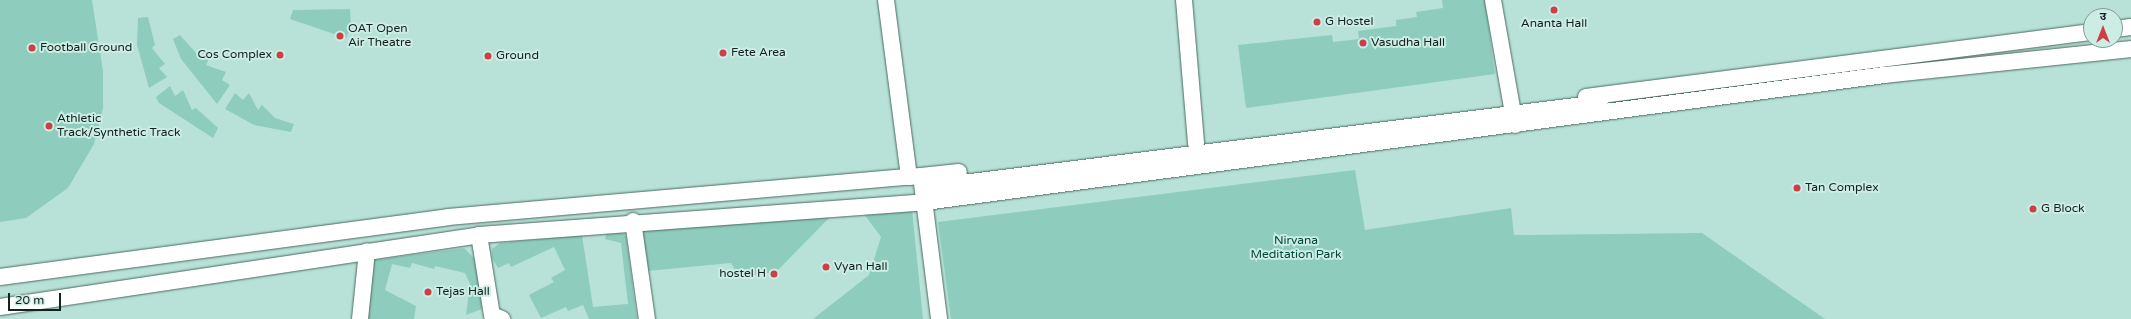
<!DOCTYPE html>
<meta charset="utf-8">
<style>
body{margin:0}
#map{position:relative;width:2131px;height:319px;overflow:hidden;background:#cbede4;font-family:"Varela Round","Noto Sans Devanagari",sans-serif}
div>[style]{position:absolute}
.built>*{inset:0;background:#b8e2d7}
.green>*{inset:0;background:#8ecdbd}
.roads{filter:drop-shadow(0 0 1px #4c6a62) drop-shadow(0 0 1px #4c6a62)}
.street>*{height:16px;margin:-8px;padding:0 8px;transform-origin:8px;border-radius:8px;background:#fff}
.dots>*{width:11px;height:11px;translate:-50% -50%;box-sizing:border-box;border:2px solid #cbede4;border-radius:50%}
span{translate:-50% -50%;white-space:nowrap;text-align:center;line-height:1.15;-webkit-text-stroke:4px #cbede4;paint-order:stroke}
.poi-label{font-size:12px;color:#15211e}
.left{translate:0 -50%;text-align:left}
.right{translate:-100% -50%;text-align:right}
.park-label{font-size:12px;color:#03493d}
.north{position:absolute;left:2083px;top:8px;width:40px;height:40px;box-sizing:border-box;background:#cbede4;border:1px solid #829b95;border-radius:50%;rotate:0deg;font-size:11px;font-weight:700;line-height:16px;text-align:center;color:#15211e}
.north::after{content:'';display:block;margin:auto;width:14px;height:18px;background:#ce3e47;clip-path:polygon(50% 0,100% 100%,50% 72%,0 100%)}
.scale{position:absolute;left:8px;top:293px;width:53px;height:18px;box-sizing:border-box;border:2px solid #15211e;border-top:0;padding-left:5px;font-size:12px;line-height:14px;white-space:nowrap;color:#15211e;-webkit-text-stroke:3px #cbede4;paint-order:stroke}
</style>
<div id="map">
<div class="built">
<div style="clip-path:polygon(evenodd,0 0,2131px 0,2131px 319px,0 319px,0 0,2091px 16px,2115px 16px,2115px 40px,2091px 40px,2091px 16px)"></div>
</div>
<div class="green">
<div style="clip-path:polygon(0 0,92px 0,103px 71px,103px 108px,94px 144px,68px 188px,26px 218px,0 222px)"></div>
<div style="clip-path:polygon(1442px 0,1485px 0,1495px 74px,1246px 108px,1238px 45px,1332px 35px,1333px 42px,1359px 39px,1358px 31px,1396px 26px,1396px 20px,1417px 17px,1416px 12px,1443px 8px)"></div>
<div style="clip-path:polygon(350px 9px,351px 27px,346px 38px,290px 19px,293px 10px)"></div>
<div style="clip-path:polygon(148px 17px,155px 45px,152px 48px,165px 64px,159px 68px,167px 77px,149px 88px,137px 45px,138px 18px)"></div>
<div style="clip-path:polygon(180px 35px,197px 54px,209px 58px,206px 65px,226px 72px,222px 80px,230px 85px,217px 104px,181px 59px,173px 39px)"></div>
<div style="clip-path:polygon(170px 86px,175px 96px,183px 90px,192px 110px,196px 108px,218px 128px,213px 138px,159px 103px,156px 97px)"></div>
<div style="clip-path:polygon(235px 93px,243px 100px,249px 93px,258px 110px,262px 105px,275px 118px,294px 124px,291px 132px,254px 125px,225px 109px)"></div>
<div style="clip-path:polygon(1355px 170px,1365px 230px,1511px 208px,1514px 235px,1702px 233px,1825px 319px,951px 319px,938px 222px)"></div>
<div style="clip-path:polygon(912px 209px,923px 319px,813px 319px,869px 275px,881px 237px,864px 214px)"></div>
<div style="clip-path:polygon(832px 215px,779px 269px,770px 273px,748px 276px,737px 273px,731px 263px,647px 271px,643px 229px)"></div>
<div style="clip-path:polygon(607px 231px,621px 231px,626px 236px,637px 319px,589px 319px,583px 305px,568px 311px,566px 307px,541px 318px,529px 295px,554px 282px,551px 278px,565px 270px,554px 247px,511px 267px,509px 263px,498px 268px,492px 258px,492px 249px,500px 243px,582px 235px,593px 307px,628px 304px,621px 243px,605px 239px)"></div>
<div style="clip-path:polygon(464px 248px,477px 261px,482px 309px,466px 315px,470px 284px,465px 273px,435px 266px,434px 269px,412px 263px,410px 268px,392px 264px,385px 290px,416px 306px,414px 319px,367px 319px,374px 260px)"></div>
</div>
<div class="roads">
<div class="street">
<div style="left:886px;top:0;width:178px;rotate:82.6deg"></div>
<div style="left:909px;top:177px;width:12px;rotate:-5deg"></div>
<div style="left:921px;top:176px;width:144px;rotate:82.8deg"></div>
<div style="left:1184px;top:0;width:144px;rotate:85.2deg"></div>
<div style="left:1493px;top:0;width:127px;rotate:80deg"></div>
<div style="left:2115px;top:29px;width:16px;rotate:-7deg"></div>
<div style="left:1586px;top:97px;width:509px;rotate:-7.33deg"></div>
<div style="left:921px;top:176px;width:38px;rotate:-6deg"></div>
<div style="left:923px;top:188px;width:682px;rotate:-7.16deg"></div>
<div style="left:633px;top:221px;width:99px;rotate:81.9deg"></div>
<div style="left:479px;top:235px;width:81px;rotate:80.8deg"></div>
<div style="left:492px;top:315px;width:11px;rotate:22deg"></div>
<div style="left:0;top:277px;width:452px;rotate:-7.6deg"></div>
<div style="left:448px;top:217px;width:463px;rotate:-5deg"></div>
<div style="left:0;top:307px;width:484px;rotate:-8.5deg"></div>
<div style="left:479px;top:235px;width:447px;rotate:-4.2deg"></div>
<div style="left:925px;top:202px;width:967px;rotate:-7.54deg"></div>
<div style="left:1884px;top:75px;width:248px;rotate:-6deg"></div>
<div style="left:360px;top:319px;width:68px;rotate:-84.1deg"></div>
</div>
</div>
<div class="dots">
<div style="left:1554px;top:10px;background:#ce3e47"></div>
<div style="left:1317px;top:22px;background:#ce3e47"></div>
<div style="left:340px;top:36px;background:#ce3e47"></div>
<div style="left:1363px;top:43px;background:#ce3e47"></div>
<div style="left:32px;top:48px;background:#ce3e47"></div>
<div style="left:723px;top:53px;background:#ce3e47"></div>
<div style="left:280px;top:55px;background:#ce3e47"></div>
<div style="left:488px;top:56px;background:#ce3e47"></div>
<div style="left:49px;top:126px;background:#ce3e47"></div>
<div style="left:1797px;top:188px;background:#ce3e47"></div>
<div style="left:2033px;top:209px;background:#ce3e47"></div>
<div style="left:826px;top:267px;background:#ce3e47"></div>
<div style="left:774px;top:274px;background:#ce3e47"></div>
<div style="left:428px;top:292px;background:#ce3e47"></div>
</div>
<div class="poi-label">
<span class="left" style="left:1325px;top:22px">G Hostel</span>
<span style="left:1554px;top:24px">Ananta Hall</span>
<span class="left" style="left:348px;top:36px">OAT Open<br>Air Theatre</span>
<span class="left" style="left:1371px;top:43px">Vasudha Hall</span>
<span class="left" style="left:40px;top:48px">Football Ground</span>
<span class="left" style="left:731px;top:53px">Fete Area</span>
<span class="right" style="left:272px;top:55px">Cos Complex</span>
<span class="left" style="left:496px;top:56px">Ground</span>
<span class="left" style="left:57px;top:126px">Athletic<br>Track/Synthetic Track</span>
<span class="left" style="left:1805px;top:188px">Tan Complex</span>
<span class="left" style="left:2041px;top:209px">G Block</span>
<span class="left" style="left:834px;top:267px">Vyan Hall</span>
<span class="right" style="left:766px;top:274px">hostel H</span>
<span class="left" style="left:436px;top:292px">Tejas Hall</span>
</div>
<div class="park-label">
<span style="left:1296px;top:248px">Nirvana<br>Meditation Park</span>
</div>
<div class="north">उ</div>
<div class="scale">20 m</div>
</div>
